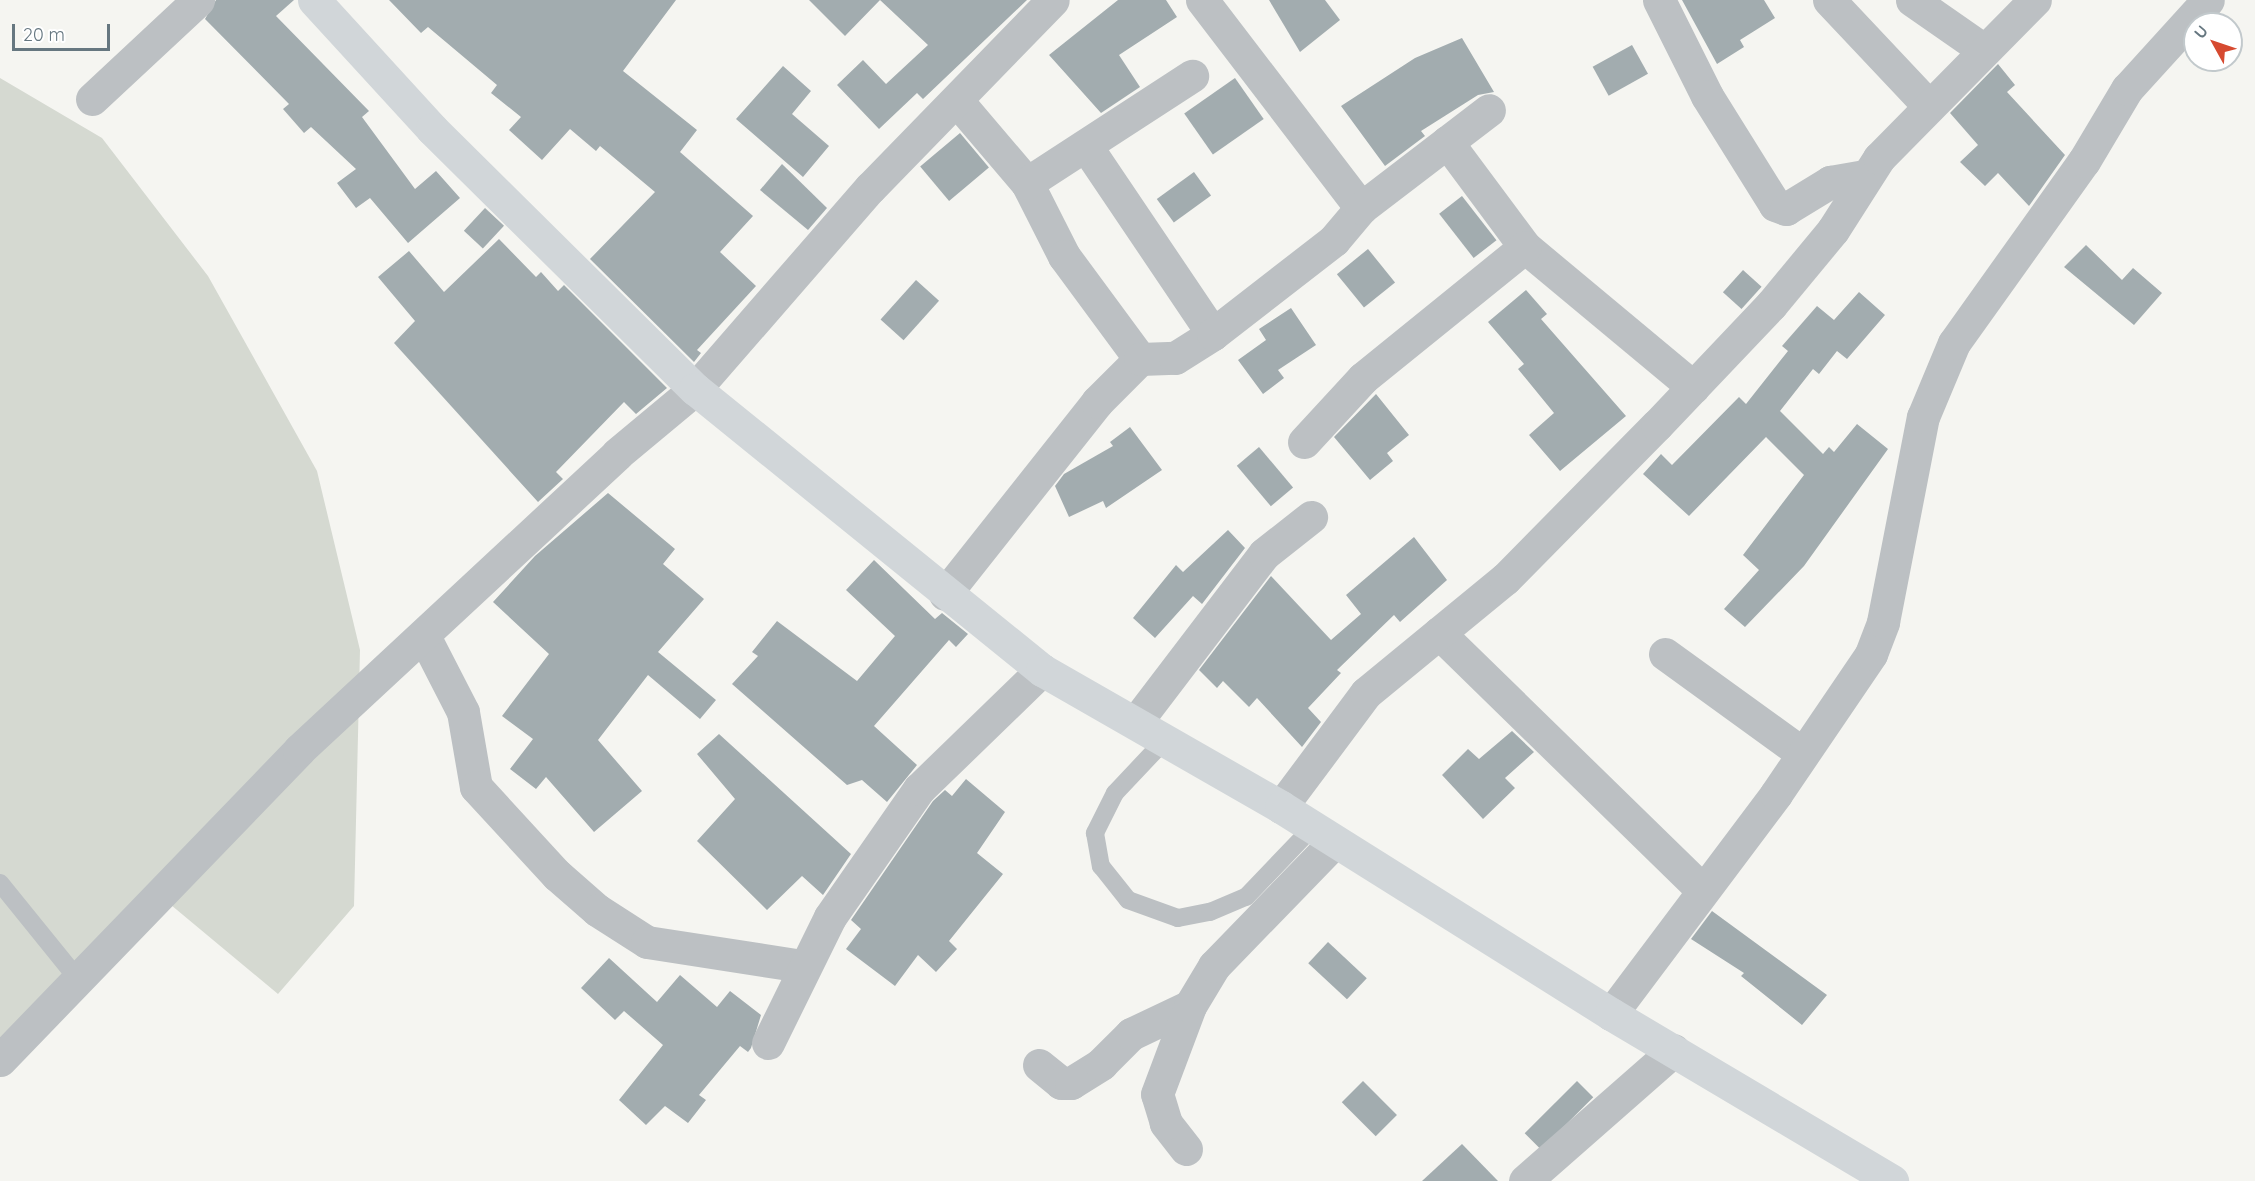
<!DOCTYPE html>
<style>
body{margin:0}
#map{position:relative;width:2255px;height:1181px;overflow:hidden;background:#f5f5f1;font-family:Quicksand,sans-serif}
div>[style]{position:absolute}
.green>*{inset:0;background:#d5d9d1}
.building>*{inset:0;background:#a2acaf;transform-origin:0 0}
.lane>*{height:18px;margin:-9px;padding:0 9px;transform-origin:9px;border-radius:9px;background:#bcc0c3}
.street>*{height:33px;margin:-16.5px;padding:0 16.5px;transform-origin:16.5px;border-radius:16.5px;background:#bcc0c3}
.secondary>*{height:33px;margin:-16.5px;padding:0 16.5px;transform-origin:16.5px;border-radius:16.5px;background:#d1d6d9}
span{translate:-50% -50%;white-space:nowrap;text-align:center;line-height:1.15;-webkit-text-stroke:6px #fff;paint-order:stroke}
.north{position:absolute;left:2183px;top:12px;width:60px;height:60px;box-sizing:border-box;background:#fff;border:2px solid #c2c9cc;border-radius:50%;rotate:310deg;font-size:16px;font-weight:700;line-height:24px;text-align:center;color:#667780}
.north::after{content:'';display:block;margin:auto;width:21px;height:27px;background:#d64a30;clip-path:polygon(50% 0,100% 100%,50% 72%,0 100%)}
.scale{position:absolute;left:12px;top:24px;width:98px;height:27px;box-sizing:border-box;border:3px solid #667780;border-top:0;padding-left:8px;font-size:18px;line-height:21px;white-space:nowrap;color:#667780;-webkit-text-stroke:4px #fff;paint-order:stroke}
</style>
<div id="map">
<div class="green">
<div style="clip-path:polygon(0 78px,102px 138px,208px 276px,317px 471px,360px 650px,354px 906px,278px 994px,165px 900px,0 1067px)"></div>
</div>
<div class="building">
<div style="clip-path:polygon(216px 0,294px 0,276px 16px,369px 111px,362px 117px,415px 189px,436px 171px,460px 198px,408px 243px,370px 198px,356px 208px,337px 183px,356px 169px,311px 127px,304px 133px,283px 109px,289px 104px,205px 19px)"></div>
<div style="clip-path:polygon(389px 0,676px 0,623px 71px,697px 130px,680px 152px,753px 216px,720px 252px,756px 286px,697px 350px,701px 353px,694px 362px,590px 259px,655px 192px,600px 146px,596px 151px,570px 129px,542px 160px,509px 130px,521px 117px,491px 93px,497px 85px,428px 27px,421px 33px)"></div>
<div style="clip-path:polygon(809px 0,1027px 0,923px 99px,917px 93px,879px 129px,837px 85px,863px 60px,886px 84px,928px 45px,880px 0,845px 36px)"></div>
<div style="clip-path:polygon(1118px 0,1166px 0,1177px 17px,1119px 55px,1140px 87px,1101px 113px,1049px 55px)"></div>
<div style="clip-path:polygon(1269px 0,1325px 0,1340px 20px,1300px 52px)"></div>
<div style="clip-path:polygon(1682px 0,1764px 0,1775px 18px,1740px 40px,1744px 47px,1717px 64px)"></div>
<div style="clip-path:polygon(1462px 38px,1494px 92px,1478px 95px,1421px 131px,1425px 136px,1385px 166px,1341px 106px,1415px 58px)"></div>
<div style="left:1632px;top:45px;width:33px;height:45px;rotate:61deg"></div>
<div style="clip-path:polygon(1998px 64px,2015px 85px,2007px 92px,2065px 155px,2029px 206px,1998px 173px,1985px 186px,1960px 162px,1978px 145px,1950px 113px)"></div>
<div style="clip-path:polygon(783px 66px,811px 91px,792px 114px,829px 146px,803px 177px,736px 119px)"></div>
<div style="left:1235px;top:78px;width:50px;height:62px;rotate:55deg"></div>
<div style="left:960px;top:133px;width:45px;height:52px;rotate:50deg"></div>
<div style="clip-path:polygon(782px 164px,827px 208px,808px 230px,760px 190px)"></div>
<div style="left:1194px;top:172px;width:29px;height:46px;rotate:54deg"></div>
<div style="left:1462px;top:196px;width:56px;height:29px;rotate:52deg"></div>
<div style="left:485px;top:208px;width:26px;height:31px;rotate:43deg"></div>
<div style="clip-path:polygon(499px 239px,536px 277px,541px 272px,558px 291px,564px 285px,667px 388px,636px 414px,624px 402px,556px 472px,563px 479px,538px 502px,394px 343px,415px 321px,378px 277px,409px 251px,444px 292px)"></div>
<div style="clip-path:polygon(2086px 245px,2122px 280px,2133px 268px,2162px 293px,2134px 325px,2064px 267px)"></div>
<div style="left:1368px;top:249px;width:43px;height:40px;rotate:51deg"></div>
<div style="left:1743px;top:270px;width:25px;height:30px;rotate:42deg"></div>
<div style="left:916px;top:280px;width:31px;height:53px;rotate:42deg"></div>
<div style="clip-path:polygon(1526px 290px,1547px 314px,1541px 319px,1626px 416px,1560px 471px,1529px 435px,1554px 413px,1518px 369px,1524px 364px,1488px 322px)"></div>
<div style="clip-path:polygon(1859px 292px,1885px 315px,1847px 359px,1837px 351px,1819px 374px,1813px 369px,1780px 411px,1823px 454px,1829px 447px,1834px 452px,1857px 424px,1888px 449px,1804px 566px,1745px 627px,1724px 609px,1759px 570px,1743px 555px,1804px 475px,1766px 437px,1689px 516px,1643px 474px,1661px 454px,1672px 465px,1739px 397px,1746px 404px,1788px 351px,1782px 346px,1817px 306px,1834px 320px)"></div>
<div style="clip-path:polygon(1291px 308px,1316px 345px,1278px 370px,1284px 378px,1263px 394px,1238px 360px,1266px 340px,1259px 329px)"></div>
<div style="clip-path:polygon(1376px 394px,1409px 435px,1387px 453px,1393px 461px,1370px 480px,1334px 437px)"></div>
<div style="clip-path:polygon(1130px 427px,1162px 470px,1106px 508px,1103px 501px,1069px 517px,1055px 486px,1064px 474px,1113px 446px,1110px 442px)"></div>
<div style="left:1259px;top:447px;width:53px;height:29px;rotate:50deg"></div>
<div style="clip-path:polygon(608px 493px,675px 549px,663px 564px,704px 599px,658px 652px,716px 700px,700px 719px,648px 675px,598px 740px,642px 791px,594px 832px,546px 777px,536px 789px,510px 769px,533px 739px,502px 716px,549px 654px,493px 602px,535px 556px)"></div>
<div style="clip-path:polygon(1228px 530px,1245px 548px,1202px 604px,1193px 596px,1155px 638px,1133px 618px,1176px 565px,1183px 572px)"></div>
<div style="clip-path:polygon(1414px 537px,1447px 580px,1400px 622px,1394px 615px,1337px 670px,1341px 673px,1308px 708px,1321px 722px,1302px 747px,1257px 698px,1249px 707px,1223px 681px,1217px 688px,1199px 670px,1271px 576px,1331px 640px,1361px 614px,1346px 595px)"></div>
<div style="clip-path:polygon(874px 560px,935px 619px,942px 613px,968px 634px,956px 647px,949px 640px,874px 726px,917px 765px,887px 802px,862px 780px,847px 785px,732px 684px,758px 656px,752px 652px,777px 621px,857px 681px,895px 636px,846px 590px)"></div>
<div style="clip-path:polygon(1512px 731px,1534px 752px,1505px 778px,1515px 788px,1483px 819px,1442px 775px,1468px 749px,1479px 759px)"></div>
<div style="clip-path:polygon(719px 734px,851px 854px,823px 895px,802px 876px,767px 910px,697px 841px,735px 799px,697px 754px)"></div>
<div style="clip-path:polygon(966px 779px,1005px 812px,977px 853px,1003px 874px,949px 941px,957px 949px,936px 972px,918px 955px,895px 986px,846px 949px,861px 929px,851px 920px,933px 801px,945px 790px,952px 796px)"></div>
<div style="clip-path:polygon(1712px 911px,1827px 995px,1802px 1025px,1741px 976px,1744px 973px,1691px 939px)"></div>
<div style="left:1328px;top:942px;width:53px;height:29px;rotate:43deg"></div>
<div style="clip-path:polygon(609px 958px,657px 1002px,680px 975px,717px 1007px,730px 991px,761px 1015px,751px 1048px,748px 1052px,740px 1046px,699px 1095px,706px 1100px,688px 1123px,665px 1106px,646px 1125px,619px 1100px,663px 1045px,624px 1011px,615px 1020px,581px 988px)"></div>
<div style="left:1363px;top:1081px;width:48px;height:30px;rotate:45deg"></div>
<div style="left:1577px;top:1081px;width:23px;height:74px;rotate:45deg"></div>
<div style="clip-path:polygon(1462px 1144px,1498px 1181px,1422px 1181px)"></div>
</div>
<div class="lane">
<div style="left:1165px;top:740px;width:73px;rotate:133.3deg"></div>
<div style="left:1115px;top:793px;width:45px;rotate:116.6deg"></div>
<div style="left:1095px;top:833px;width:34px;rotate:80deg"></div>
<div style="left:1101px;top:866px;width:43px;rotate:51.5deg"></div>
<div style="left:1128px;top:900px;width:53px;rotate:19.8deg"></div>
<div style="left:1178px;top:918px;width:33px;rotate:-11deg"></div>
<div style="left:1210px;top:912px;width:39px;rotate:-23deg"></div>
<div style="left:1246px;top:897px;width:97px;rotate:-46.3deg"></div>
<div style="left:0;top:883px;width:121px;rotate:51deg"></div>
</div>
<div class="street">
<div style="left:1202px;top:0;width:262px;rotate:52.6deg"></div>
<div style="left:1659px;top:0;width:107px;rotate:63.4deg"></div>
<div style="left:1707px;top:96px;width:128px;rotate:58deg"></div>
<div style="left:1775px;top:205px;width:12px;rotate:20deg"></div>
<div style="left:1786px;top:209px;width:52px;rotate:-31.5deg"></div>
<div style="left:1830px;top:182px;width:35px;rotate:-10deg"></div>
<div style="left:1829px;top:0;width:146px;rotate:46.7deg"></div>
<div style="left:1912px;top:0;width:88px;rotate:34.8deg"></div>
<div style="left:92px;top:99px;width:145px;rotate:-43deg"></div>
<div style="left:958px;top:102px;width:106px;rotate:49.6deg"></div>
<div style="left:1027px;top:183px;width:82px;rotate:63.1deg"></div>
<div style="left:1064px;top:256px;width:128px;rotate:53.6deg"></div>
<div style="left:1447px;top:142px;width:131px;rotate:53.4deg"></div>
<div style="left:1525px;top:247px;width:219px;rotate:39.8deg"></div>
<div style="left:1086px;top:146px;width:227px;rotate:56deg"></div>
<div style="left:1027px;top:183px;width:197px;rotate:-33deg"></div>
<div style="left:1304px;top:442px;width:87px;rotate:-47.3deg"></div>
<div style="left:1363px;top:378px;width:208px;rotate:-39deg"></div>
<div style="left:945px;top:594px;width:245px;rotate:-51.6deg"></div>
<div style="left:1097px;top:402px;width:61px;rotate:-45deg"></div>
<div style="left:1140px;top:359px;width:35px;rotate:-2deg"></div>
<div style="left:1175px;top:358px;width:45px;rotate:-32.3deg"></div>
<div style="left:1213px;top:334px;width:153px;rotate:-37.8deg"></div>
<div style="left:1334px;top:240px;width:42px;rotate:-49.8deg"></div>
<div style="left:1361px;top:208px;width:161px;rotate:-37.4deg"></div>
<div style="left:1439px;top:633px;width:366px;rotate:44.3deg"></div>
<div style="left:424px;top:636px;width:85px;rotate:62.8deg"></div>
<div style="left:463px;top:712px;width:76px;rotate:80.2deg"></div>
<div style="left:476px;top:787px;width:120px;rotate:47.4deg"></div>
<div style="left:557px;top:875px;width:53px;rotate:41.2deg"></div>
<div style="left:597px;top:910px;width:59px;rotate:32.6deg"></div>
<div style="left:647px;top:942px;width:157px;rotate:8.8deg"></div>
<div style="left:1665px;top:654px;width:170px;rotate:35.9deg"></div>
<div style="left:1136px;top:722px;width:211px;rotate:-52.7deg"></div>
<div style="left:1264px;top:554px;width:60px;rotate:-38.2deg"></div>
<div style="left:1281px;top:807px;width:142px;rotate:-53.3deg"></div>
<div style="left:1366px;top:693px;width:180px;rotate:-39.4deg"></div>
<div style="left:1505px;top:579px;width:216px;rotate:-45.4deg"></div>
<div style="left:1657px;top:425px;width:166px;rotate:-46.5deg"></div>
<div style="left:1771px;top:305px;width:97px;rotate:-50.4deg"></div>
<div style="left:1833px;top:230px;width:85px;rotate:-57.4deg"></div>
<div style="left:1879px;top:158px;width:222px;rotate:-45.4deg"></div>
<div style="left:1611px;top:1014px;width:275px;rotate:-53.1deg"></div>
<div style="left:1776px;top:794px;width:169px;rotate:-55.8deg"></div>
<div style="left:1871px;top:654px;width:34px;rotate:-69deg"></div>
<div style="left:1883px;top:622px;width:209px;rotate:-79deg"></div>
<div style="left:1923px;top:417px;width:80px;rotate:-67.3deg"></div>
<div style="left:1954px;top:343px;width:224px;rotate:-54.5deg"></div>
<div style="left:2084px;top:161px;width:84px;rotate:-59.2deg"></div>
<div style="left:2127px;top:89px;width:120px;rotate:-47.7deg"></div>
<div style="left:768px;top:1043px;width:140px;rotate:-63.8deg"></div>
<div style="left:830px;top:917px;width:156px;rotate:-55.2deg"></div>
<div style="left:919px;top:789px;width:171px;rotate:-44.1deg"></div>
<div style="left:0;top:1060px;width:431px;rotate:-46deg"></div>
<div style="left:299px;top:750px;width:434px;rotate:-42.9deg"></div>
<div style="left:617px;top:454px;width:102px;rotate:-39.8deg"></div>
<div style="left:695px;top:389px;width:267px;rotate:-49deg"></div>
<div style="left:870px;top:188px;width:262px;rotate:-45.8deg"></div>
<div style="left:1039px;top:1065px;width:28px;rotate:39deg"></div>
<div style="left:1061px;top:1083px;width:10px"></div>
<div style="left:1071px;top:1083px;width:36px;rotate:-32deg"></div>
<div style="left:1101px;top:1064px;width:42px;rotate:-45deg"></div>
<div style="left:1131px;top:1034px;width:65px;rotate:-25.4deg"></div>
<div style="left:1186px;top:1149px;width:33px;rotate:-128deg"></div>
<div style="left:1166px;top:1123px;width:30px;rotate:-107deg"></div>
<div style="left:1157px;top:1094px;width:94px;rotate:-69.4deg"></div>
<div style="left:1190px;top:1006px;width:47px;rotate:-59deg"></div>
<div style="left:1214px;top:966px;width:171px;rotate:-45.9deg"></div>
<div style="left:1525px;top:1181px;width:198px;rotate:-41.3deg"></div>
</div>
<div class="secondary">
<div style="left:314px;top:0;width:175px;rotate:47.5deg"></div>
<div style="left:432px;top:129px;width:370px;rotate:44.7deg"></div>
<div style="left:695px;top:389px;width:447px;rotate:39deg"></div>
<div style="left:1042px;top:670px;width:275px;rotate:29.8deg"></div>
<div style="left:1281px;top:807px;width:390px;rotate:32.1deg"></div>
<div style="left:1611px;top:1014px;width:327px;rotate:30.7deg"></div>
</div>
<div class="north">U</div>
<div class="scale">20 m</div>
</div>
